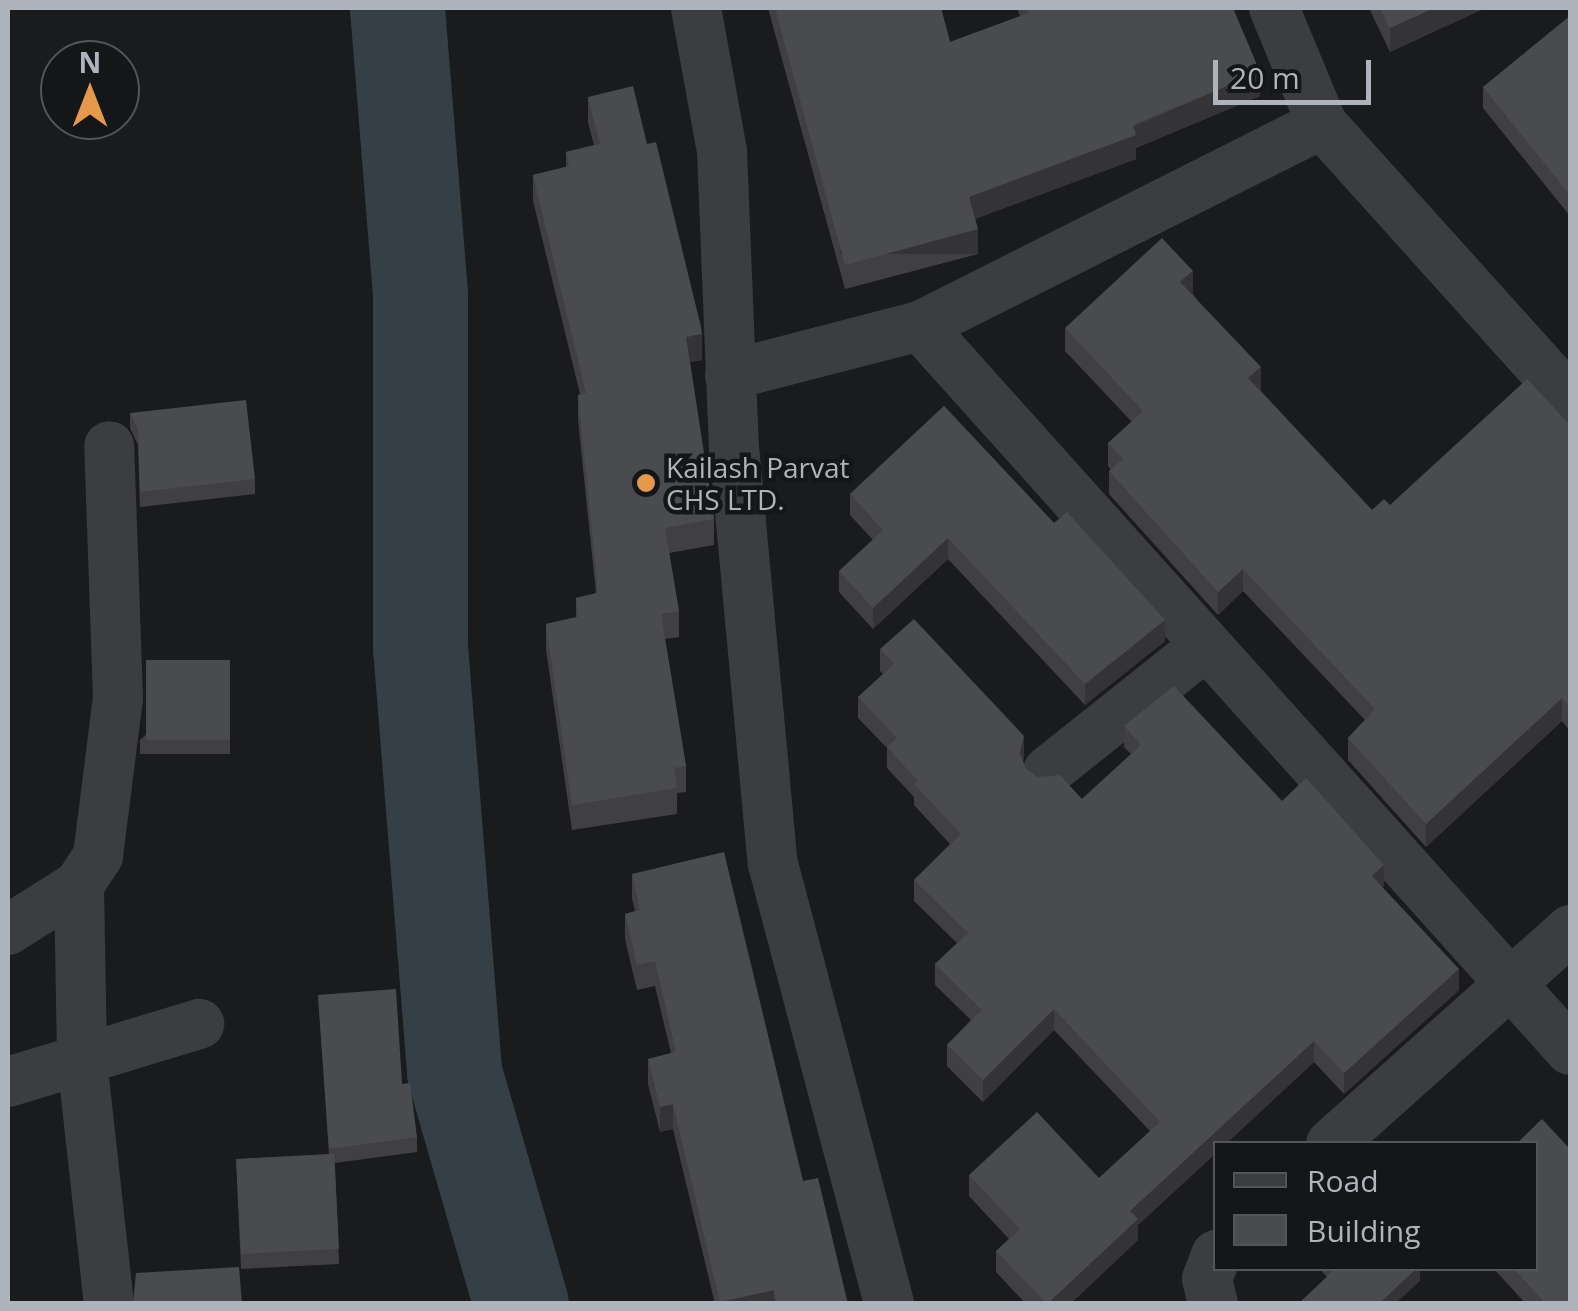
<!DOCTYPE html>
<style>
body{margin:0}
#map{position:relative;width:1578px;height:1311px;overflow:hidden;background:#1a1b1c;font-family:"Open Sans",sans-serif}
div>[style]{position:absolute}
.river>*{height:95px;margin:-47.5px;padding:0 47.5px;transform-origin:47.5px;border-radius:47.5px;background:#344045}
.street>*{height:50px;margin:-25px;padding:0 25px;transform-origin:25px;border-radius:25px;background:#3c3d41}
.wall>*{inset:0;background:#404044}
.shaded-wall>*{inset:0;background:#343437;transform-origin:0 0}
.building>*{inset:0;background:#4a4b4f;transform-origin:0 0}
.dots>*{width:28px;height:28px;translate:-50% -50%;box-sizing:border-box;border:5px solid #151618;border-radius:50%}
span{translate:-50% -50%;white-space:nowrap;text-align:center;line-height:1.15;-webkit-text-stroke:9px #151618;paint-order:stroke}
.poi-label{font-size:28px;color:#aeb4bb}
.left{translate:0 -50%;text-align:left}
.frame{position:absolute;inset:0;border:10px solid #aeb4bb;pointer-events:none}
.legend{position:absolute;left:1213px;top:1141px;width:325px;height:130px;box-sizing:border-box;background:#151618;border:2px solid #525559;margin:0;padding:12px 18px;list-style:none;font-size:30px;color:#aeb4bb}
.legend li{display:flex;align-items:center;gap:20px;height:50px}
.legend b{width:50px;border:2px solid #525559}
.north{position:absolute;left:40px;top:40px;width:100px;height:100px;box-sizing:border-box;background:#151618;border:2px solid #525559;border-radius:50%;rotate:0deg;font-size:28px;font-weight:700;line-height:40px;text-align:center;color:#aeb4bb}
.north::after{content:'';display:block;margin:auto;width:35px;height:45px;background:#e5994a;clip-path:polygon(50% 0,100% 100%,50% 72%,0 100%)}
.scale{position:absolute;left:1213px;top:60px;width:158px;height:45px;box-sizing:border-box;border:5px solid #aeb4bb;border-top:0;padding-left:12px;font-size:30px;line-height:35px;white-space:nowrap;color:#aeb4bb;-webkit-text-stroke:8px #151618;paint-order:stroke}
</style>
<div id="map">
<div class="river">
<div style="left:397px;top:8px;width:286px;rotate:85.4deg"></div>
<div style="left:420px;top:293px;width:354px;rotate:90deg"></div>
<div style="left:420px;top:647px;width:426px;rotate:85.4deg"></div>
<div style="left:454px;top:1072px;width:241px;rotate:73.9deg"></div>
</div>
<div class="street">
<div style="left:696px;top:8px;width:145px;rotate:79.7deg"></div>
<div style="left:722px;top:151px;width:296px;rotate:87.7deg"></div>
<div style="left:734px;top:447px;width:419px;rotate:84.7deg"></div>
<div style="left:773px;top:864px;width:455px;rotate:75.2deg"></div>
<div style="left:1274px;top:8px;width:126px;rotate:67.5deg"></div>
<div style="left:1322px;top:124px;width:370px;rotate:48deg"></div>
<div style="left:920px;top:326px;width:973px;rotate:48.08deg"></div>
<div style="left:730px;top:375px;width:196px;rotate:-14.5deg"></div>
<div style="left:920px;top:326px;width:450px;rotate:-26.7deg"></div>
<div style="left:1048px;top:771px;width:201px;rotate:-38.5deg"></div>
<div style="left:79px;top:885px;width:175px;rotate:89deg"></div>
<div style="left:82px;top:1060px;width:245px;rotate:83.7deg"></div>
<div style="left:8px;top:930px;width:84px;rotate:-32.4deg"></div>
<div style="left:79px;top:885px;width:35px;rotate:-57deg"></div>
<div style="left:98px;top:856px;width:159px;rotate:-82.8deg"></div>
<div style="left:118px;top:698px;width:252px;rotate:-92deg"></div>
<div style="left:8px;top:1082px;width:200px;rotate:-16.9deg"></div>
<div style="left:1331px;top:1144px;width:321px;rotate:-41.8deg"></div>
<div style="left:1213px;top:1304px;width:26px;rotate:-103deg"></div>
<div style="left:1207px;top:1279px;width:26px;rotate:-69deg"></div>
</div>
<div class="wall">
<div style="clip-path:polygon(768px 8px,941px 8px,950px 42px,1020px 16px,1017px 8px,1233px 8px,1260px 96px,1136px 148px,1136px 159px,975px 219px,978px 254px,845px 289px)"></div>
<div style="clip-path:polygon(1369px 8px,1485px 8px,1390px 52px)"></div>
<div style="clip-path:polygon(1570px 16px,1570px 216px,1483px 108px,1483px 87px)"></div>
<div style="clip-path:polygon(588px 97px,702px 360px,690px 362px,714px 519px,714px 545px,669px 553px,679px 611px,679px 637px,665px 639px,686px 766px,686px 792px,677px 793px,677px 814px,572px 830px,546px 650px,546px 624px,576px 617px,576px 598px,596px 593px,578px 420px,578px 395px,580px 394px,533px 201px,533px 175px,566px 167px,566px 152px,594px 145px,588px 123px)"></div>
<div style="clip-path:polygon(1193px 294px,1260px 390px,1372px 510px,1390px 505px,1570px 425px,1570px 731px,1562px 721px,1426px 847px,1348px 760px,1348px 738px,1365px 720px,1243px 591px,1218px 615px,1109px 494px,1109px 471px,1111px 470px,1108px 466px,1108px 443px,1132px 422px,1065px 351px,1065px 328px)"></div>
<div style="clip-path:polygon(944px 406px,1165px 641px,1085px 705px,948px 559px,873px 629px,839px 592px,839px 571px,873px 540px,850px 515px,850px 494px)"></div>
<div style="clip-path:polygon(130px 413px,255px 479px,255px 494px,140px 507px,138px 445px,130px 428px)"></div>
<div style="clip-path:polygon(880px 649px,1024px 757px,1023px 761px,1026px 769px,1038px 777px,1082px 799px,1131px 754px,1124px 747px,1124px 726px,1282px 801px,1384px 886px,1382px 887px,1459px 990px,1344px 1094px,1314px 1062px,1138px 1225px,1138px 1240px,1070px 1304px,1026px 1304px,996px 1272px,996px 1251px,1009px 1239px,969px 1196px,969px 1175px,1099px 1178px,1150px 1131px,1054px 1030px,983px 1102px,947px 1066px,947px 1045px,971px 1020px,935px 985px,935px 964px,957px 943px,914px 901px,914px 880px,950px 844px,914px 805px,914px 797px,887px 768px,887px 748px,858px 718px,858px 697px,883px 674px,880px 671px)"></div>
<div style="clip-path:polygon(230px 660px,230px 754px,140px 754px,140px 740px)"></div>
<div style="clip-path:polygon(632px 874px,803px 1181px,848px 1304px,715px 1304px,673px 1129px,660px 1132px,648px 1084px,648px 1059px,671px 1053px,655px 986px,637px 990px,625px 939px,625px 914px,635px 911px,632px 899px)"></div>
<div style="clip-path:polygon(318px 995px,402px 1084px,417px 1137px,417px 1152px,335px 1163px,339px 1264px,241px 1269px,236px 1159px,329px 1154px)"></div>
<div style="clip-path:polygon(1319px 1268px,1420px 1268px,1420px 1281px,1327px 1277px)"></div>
<div style="clip-path:polygon(1493px 1268px,1536px 1268px,1570px 1304px,1526px 1304px)"></div>
</div>
<div class="shaded-wall">
<div style="clip-path:polygon(1434px 8px,1485px 8px,1390px 52px,1390px 28px)"></div>
<div style="clip-path:polygon(1260px 72px,1260px 96px,1136px 148px,1136px 159px,969px 221px,969px 197px)"></div>
<div style="left:978px;top:229px;width:25px;height:138px;rotate:90deg"></div>
<div style="clip-path:polygon(1193px 271px,1193px 294px,1180px 305px,1180px 282px)"></div>
<div style="clip-path:polygon(702px 334px,702px 360px,686px 363px,686px 337px)"></div>
<div style="clip-path:polygon(1261px 367px,1261px 390px,1248px 401px,1248px 378px)"></div>
<div style="clip-path:polygon(948px 538px,948px 559px,873px 629px,873px 608px)"></div>
<div style="clip-path:polygon(1243px 569px,1243px 591px,1218px 615px,1218px 592px)"></div>
<div style="clip-path:polygon(1165px 620px,1165px 641px,1085px 705px,1085px 684px)"></div>
<div style="clip-path:polygon(1562px 698px,1562px 721px,1426px 847px,1426px 824px)"></div>
<div style="clip-path:polygon(1024px 736px,1024px 757px,1020px 774px,1020px 753px)"></div>
<div style="clip-path:polygon(1384px 865px,1384px 886px,1372px 897px,1372px 876px)"></div>
<div style="clip-path:polygon(1459px 969px,1459px 990px,1344px 1094px,1344px 1073px)"></div>
<div style="clip-path:polygon(1054px 1009px,1054px 1030px,983px 1102px,983px 1080px)"></div>
<div style="clip-path:polygon(1314px 1041px,1314px 1062px,1226px 1144px,1216px 1144px,1216px 1153px,1138px 1225px,1138px 1240px,1070px 1304px,1047px 1304px,1130px 1211px)"></div>
<div style="clip-path:polygon(673px 1104px,673px 1129px,660px 1132px,660px 1107px)"></div>
<div style="clip-path:polygon(1417px 1268px,1420px 1268px,1420px 1281px,1395px 1304px,1379px 1304px)"></div>
<div style="clip-path:polygon(774px 1290px,774px 1304px,720px 1304px,720px 1302px)"></div>
</div>
<div class="building">
<div style="clip-path:polygon(775px 8px,941px 8px,950px 42px,1029px 13px,1027px 8px,1233px 8px,1260px 72px,1133px 125px,1136px 135px,969px 197px,978px 229px,845px 265px)"></div>
<div style="clip-path:polygon(1380px 8px,1434px 8px,1390px 28px)"></div>
<div style="clip-path:polygon(1570px 16px,1570px 195px,1483px 87px)"></div>
<div style="clip-path:polygon(633px 86px,647px 144px,656px 142px,701px 327px,702px 334px,686px 337px,714px 519px,665px 528px,679px 611px,661px 614px,686px 766px,674px 768px,677px 788px,572px 805px,546px 624px,578px 617px,576px 598px,597px 593px,597px 580px,578px 395px,586px 393px,533px 175px,569px 166px,566px 152px,600px 144px,588px 97px)"></div>
<div style="clip-path:polygon(1162px 238px,1193px 271px,1180px 282px,1261px 367px,1248px 378px,1372px 510px,1384px 499px,1390px 505px,1527px 379px,1570px 425px,1570px 708px,1562px 698px,1426px 824px,1348px 738px,1375px 709px,1243px 569px,1218px 592px,1109px 471px,1123px 459px,1108px 443px,1143px 411px,1065px 328px)"></div>
<div style="clip-path:polygon(246px 400px,255px 479px,140px 492px,138px 430px,130px 413px)"></div>
<div style="clip-path:polygon(944px 406px,1054px 523px,1067px 512px,1165px 620px,1085px 684px,948px 538px,873px 608px,839px 571px,883px 530px,850px 494px)"></div>
<div style="clip-path:polygon(914px 619px,1024px 736px,1020px 753px,1026px 769px,1038px 777px,1060px 775px,1082px 799px,1141px 745px,1124px 726px,1174px 686px,1282px 801px,1306px 778px,1384px 865px,1372px 876px,1459px 969px,1344px 1073px,1314px 1041px,1130px 1211px,1138px 1219px,1047px 1304px,996px 1251px,1020px 1229px,969px 1175px,1037px 1112px,1099px 1178px,1160px 1122px,1054px 1009px,983px 1080px,947px 1045px,982px 1010px,935px 964px,968px 933px,914px 880px,961px 834px,914px 784px,918px 781px,887px 747px,897px 738px,858px 697px,894px 664px,880px 649px)"></div>
<div style="left:146px;top:660px;width:84px;height:80px"></div>
<div style="clip-path:polygon(724px 852px,803px 1181px,818px 1178px,848px 1304px,777px 1304px,774px 1290px,720px 1302px,673px 1104px,660px 1107px,648px 1059px,676px 1052px,655px 961px,637px 965px,625px 914px,640px 910px,632px 874px)"></div>
<div style="clip-path:polygon(396px 989px,402px 1084px,410px 1083px,417px 1137px,329px 1149px,318px 995px)"></div>
<div style="clip-path:polygon(1542px 1119px,1570px 1149px,1570px 1304px,1546px 1304px,1513px 1268px,1536px 1268px,1536px 1144px,1516px 1144px)"></div>
<div style="left:334px;top:1154px;width:95px;height:98px;rotate:87deg"></div>
<div style="clip-path:polygon(239px 1267px,242px 1304px,133px 1304px,136px 1273px)"></div>
<div style="clip-path:polygon(1332px 1268px,1417px 1268px,1379px 1304px,1298px 1304px,1334px 1270px)"></div>
</div>
<div class="dots">
<div style="left:646px;top:483px;background:#e5994a"></div>
</div>
<div class="poi-label">
<span class="left" style="left:666px;top:483px">Kailash Parvat<br>CHS LTD.</span>
</div>
<div class="frame"></div>
<ul class="legend">
<li><b style="height:12px;background:#3c3d41"></b>Road</li>
<li><b style="height:28px;background:#4a4b4f"></b>Building</li>
</ul>
<div class="north">N</div>
<div class="scale">20 m</div>
</div>
